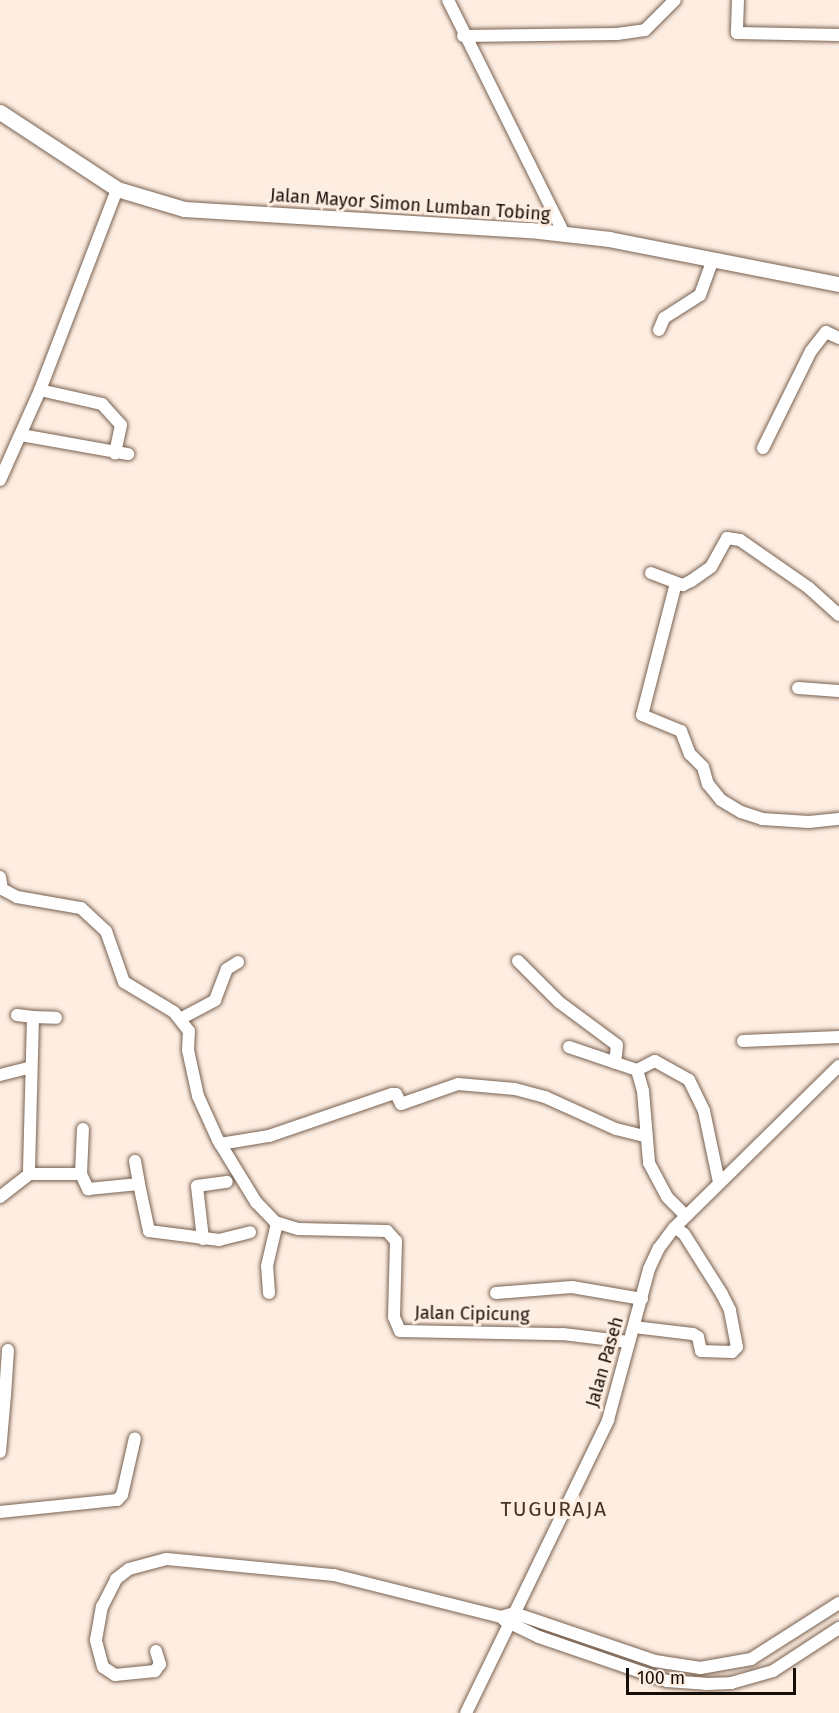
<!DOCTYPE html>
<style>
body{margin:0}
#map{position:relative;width:839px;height:1713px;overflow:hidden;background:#feeee2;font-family:"Fira Sans",sans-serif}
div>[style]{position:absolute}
.roads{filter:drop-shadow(0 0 2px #786150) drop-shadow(0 0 2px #786150)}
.minor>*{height:12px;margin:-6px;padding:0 6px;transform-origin:6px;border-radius:6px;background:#fff}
.major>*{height:15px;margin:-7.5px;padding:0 7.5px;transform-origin:7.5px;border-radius:7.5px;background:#fff}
span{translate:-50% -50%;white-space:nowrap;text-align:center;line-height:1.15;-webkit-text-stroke:6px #feeee2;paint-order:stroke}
.street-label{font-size:18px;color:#170e08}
.quarter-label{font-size:21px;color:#493424;letter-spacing:1.5px}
.scale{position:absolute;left:626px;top:1668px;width:170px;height:27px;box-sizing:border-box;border:3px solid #170e08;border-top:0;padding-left:8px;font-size:18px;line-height:21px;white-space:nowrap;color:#170e08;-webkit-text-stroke:4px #feeee2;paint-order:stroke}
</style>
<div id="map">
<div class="roads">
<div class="minor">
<div style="left:448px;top:0;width:263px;rotate:63.6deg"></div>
<div style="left:738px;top:0;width:33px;rotate:92deg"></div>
<div style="left:737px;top:33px;width:102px;rotate:1.1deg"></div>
<div style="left:463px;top:36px;width:154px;rotate:-0.7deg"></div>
<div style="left:617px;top:34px;width:28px;rotate:-8deg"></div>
<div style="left:645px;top:30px;width:42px;rotate:-45deg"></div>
<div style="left:659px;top:330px;width:13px;rotate:-67deg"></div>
<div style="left:664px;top:318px;width:43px;rotate:-32.6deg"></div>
<div style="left:700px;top:295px;width:38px;rotate:-70deg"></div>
<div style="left:40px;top:390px;width:64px;rotate:12.7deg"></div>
<div style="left:102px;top:404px;width:28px;rotate:48deg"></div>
<div style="left:121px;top:425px;width:29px;rotate:102deg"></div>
<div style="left:21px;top:435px;width:109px;rotate:10.1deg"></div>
<div style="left:763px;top:448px;width:108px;rotate:-63.7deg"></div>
<div style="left:811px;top:351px;width:24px;rotate:-52deg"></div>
<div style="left:826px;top:332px;width:14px;rotate:25deg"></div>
<div style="left:0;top:480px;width:98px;rotate:-66deg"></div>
<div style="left:40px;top:390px;width:215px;rotate:-69deg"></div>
<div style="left:651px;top:573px;width:34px;rotate:21deg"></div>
<div style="left:683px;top:585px;width:9px;rotate:-27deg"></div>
<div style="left:691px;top:581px;width:24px;rotate:-35deg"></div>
<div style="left:711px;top:567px;width:33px;rotate:-61deg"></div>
<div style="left:727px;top:538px;width:13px;rotate:9deg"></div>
<div style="left:740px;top:540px;width:84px;rotate:34.8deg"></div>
<div style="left:809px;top:588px;width:40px;rotate:42deg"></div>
<div style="left:676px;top:583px;width:136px;rotate:104.4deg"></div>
<div style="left:642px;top:715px;width:42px;rotate:22.3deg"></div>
<div style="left:681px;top:731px;width:25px;rotate:69deg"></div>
<div style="left:690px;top:754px;width:18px;rotate:45deg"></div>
<div style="left:703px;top:767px;width:18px;rotate:74deg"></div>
<div style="left:708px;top:784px;width:21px;rotate:51deg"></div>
<div style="left:721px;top:800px;width:23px;rotate:31deg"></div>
<div style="left:741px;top:812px;width:22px;rotate:18deg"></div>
<div style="left:762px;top:819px;width:47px;rotate:3.7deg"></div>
<div style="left:809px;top:822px;width:30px;rotate:-6deg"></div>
<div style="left:798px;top:688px;width:41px;rotate:4.2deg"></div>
<div style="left:0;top:877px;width:12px;rotate:81deg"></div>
<div style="left:2px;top:889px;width:17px;rotate:28deg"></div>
<div style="left:17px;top:897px;width:65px;rotate:9.8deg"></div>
<div style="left:81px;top:908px;width:34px;rotate:43deg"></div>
<div style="left:106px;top:931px;width:54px;rotate:70.6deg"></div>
<div style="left:124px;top:982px;width:58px;rotate:31deg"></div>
<div style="left:174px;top:1012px;width:24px;rotate:52deg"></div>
<div style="left:189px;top:1031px;width:19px;rotate:93deg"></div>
<div style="left:188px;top:1050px;width:47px;rotate:77.7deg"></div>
<div style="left:198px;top:1096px;width:48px;rotate:65.6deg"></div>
<div style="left:218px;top:1140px;width:73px;rotate:58.5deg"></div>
<div style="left:256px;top:1202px;width:28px;rotate:46deg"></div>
<div style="left:275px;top:1222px;width:24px;rotate:17deg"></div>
<div style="left:298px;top:1229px;width:89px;rotate:1.3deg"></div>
<div style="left:387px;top:1231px;width:13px;rotate:48deg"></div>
<div style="left:396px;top:1241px;width:76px;rotate:91.5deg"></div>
<div style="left:394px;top:1317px;width:15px;rotate:67deg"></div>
<div style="left:400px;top:1331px;width:163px;rotate:1.1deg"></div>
<div style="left:563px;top:1334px;width:66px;rotate:6.9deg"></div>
<div style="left:518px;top:961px;width:58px;rotate:45deg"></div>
<div style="left:559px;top:1002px;width:72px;rotate:36.6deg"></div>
<div style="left:617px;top:1045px;width:18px;rotate:96deg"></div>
<div style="left:17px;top:1015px;width:16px;rotate:7deg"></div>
<div style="left:33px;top:1017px;width:157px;rotate:91.5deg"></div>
<div style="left:33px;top:1017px;width:23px;rotate:2deg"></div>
<div style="left:180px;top:1019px;width:40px;rotate:-28deg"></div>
<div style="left:215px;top:1000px;width:33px;rotate:-69deg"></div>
<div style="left:227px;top:969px;width:13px;rotate:-32deg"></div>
<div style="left:743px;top:1041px;width:96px;rotate:-2.4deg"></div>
<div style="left:569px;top:1047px;width:72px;rotate:18.7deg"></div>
<div style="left:637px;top:1070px;width:22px;rotate:74deg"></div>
<div style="left:643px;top:1091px;width:72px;rotate:85.2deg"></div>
<div style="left:649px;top:1163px;width:38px;rotate:62deg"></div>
<div style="left:667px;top:1197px;width:27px;rotate:45deg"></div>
<div style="left:637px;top:1070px;width:20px;rotate:-27deg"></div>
<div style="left:655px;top:1061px;width:39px;rotate:29deg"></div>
<div style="left:689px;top:1080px;width:34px;rotate:64deg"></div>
<div style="left:704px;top:1111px;width:73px;rotate:78.1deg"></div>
<div style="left:0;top:1075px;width:32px;rotate:-14deg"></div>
<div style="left:220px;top:1144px;width:50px;rotate:-9.3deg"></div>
<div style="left:269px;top:1136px;width:130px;rotate:-18.9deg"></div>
<div style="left:392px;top:1094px;width:4px"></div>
<div style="left:396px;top:1094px;width:11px;rotate:63deg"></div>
<div style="left:401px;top:1104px;width:60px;rotate:-19.3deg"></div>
<div style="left:458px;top:1084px;width:57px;rotate:5deg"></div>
<div style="left:515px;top:1089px;width:31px;rotate:15deg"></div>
<div style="left:545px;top:1097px;width:78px;rotate:24.3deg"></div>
<div style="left:616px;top:1129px;width:30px;rotate:14deg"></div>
<div style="left:135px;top:1161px;width:23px;rotate:80deg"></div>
<div style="left:81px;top:1174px;width:17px;rotate:65deg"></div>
<div style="left:88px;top:1189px;width:51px;rotate:-5.6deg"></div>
<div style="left:139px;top:1184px;width:48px;rotate:78deg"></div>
<div style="left:149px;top:1231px;width:71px;rotate:7.3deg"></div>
<div style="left:219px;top:1240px;width:32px;rotate:-14deg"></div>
<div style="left:0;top:1197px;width:37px;rotate:-38deg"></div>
<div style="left:29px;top:1174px;width:52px"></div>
<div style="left:81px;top:1174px;width:45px;rotate:-87.5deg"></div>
<div style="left:203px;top:1239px;width:53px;rotate:-96.5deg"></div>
<div style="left:197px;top:1186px;width:30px;rotate:-8deg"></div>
<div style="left:269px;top:1293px;width:27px;rotate:-94deg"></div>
<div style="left:267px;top:1266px;width:44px;rotate:-76.9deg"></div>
<div style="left:496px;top:1293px;width:76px;rotate:-4.5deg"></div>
<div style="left:572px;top:1287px;width:71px;rotate:9.7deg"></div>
<div style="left:634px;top:1327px;width:59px;rotate:6.8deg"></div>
<div style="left:693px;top:1334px;width:6px;rotate:31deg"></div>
<div style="left:698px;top:1337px;width:14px;rotate:78deg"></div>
<div style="left:701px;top:1351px;width:31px;rotate:2deg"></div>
<div style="left:732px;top:1352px;width:7px;rotate:-45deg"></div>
<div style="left:737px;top:1347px;width:38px;rotate:-101deg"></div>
<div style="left:730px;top:1310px;width:18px;rotate:-117deg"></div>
<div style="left:722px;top:1294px;width:71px;rotate:-122.3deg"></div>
<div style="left:684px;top:1234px;width:11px;rotate:-142deg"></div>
<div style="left:0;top:1395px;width:5px"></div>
<div style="left:5px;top:1395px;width:45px;rotate:-86.2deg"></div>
<div style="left:0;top:1452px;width:57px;rotate:-85deg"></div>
<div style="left:0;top:1512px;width:118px;rotate:-5.9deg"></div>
<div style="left:117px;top:1500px;width:7px;rotate:-45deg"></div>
<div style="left:122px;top:1495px;width:58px;rotate:-77.2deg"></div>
<div style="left:504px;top:1620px;width:39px;rotate:26deg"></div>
<div style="left:539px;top:1637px;width:135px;rotate:19deg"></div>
<div style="left:667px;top:1681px;width:39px;rotate:4deg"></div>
<div style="left:706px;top:1684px;width:25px;rotate:-2deg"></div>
<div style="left:731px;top:1683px;width:44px;rotate:-15.9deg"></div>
<div style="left:773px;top:1671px;width:79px;rotate:-33.1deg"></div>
<div style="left:156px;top:1651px;width:14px;rotate:73deg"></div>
<div style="left:160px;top:1664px;width:9px;rotate:126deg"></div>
<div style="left:155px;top:1671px;width:40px;rotate:174.3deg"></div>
<div style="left:115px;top:1675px;width:14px;rotate:-146deg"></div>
<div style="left:103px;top:1667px;width:28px;rotate:-105deg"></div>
<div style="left:96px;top:1640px;width:34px;rotate:-80deg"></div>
<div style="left:102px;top:1607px;width:31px;rotate:-63deg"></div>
<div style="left:116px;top:1579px;width:16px;rotate:-38deg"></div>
<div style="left:129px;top:1569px;width:39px;rotate:-15deg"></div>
<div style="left:167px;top:1559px;width:168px;rotate:5.5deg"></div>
<div style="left:334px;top:1575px;width:172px;rotate:14.1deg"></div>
<div style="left:501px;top:1617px;width:14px;rotate:-17deg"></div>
<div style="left:514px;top:1613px;width:149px;rotate:18.8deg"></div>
<div style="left:655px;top:1661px;width:46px;rotate:8.8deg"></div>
<div style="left:700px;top:1668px;width:52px;rotate:-10deg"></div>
<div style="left:751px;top:1659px;width:104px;rotate:-32.5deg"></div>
<div style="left:466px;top:1713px;width:326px;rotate:-64.1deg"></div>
<div style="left:608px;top:1420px;width:156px;rotate:-74.8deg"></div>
<div style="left:649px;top:1269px;width:23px;rotate:-65deg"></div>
<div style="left:659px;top:1248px;width:26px;rotate:-53deg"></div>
<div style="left:675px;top:1227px;width:230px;rotate:-44.5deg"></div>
</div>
<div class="major">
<div style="left:0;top:112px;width:140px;rotate:33.3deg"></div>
<div style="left:117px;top:189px;width:70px;rotate:16.6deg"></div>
<div style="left:184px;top:209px;width:347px;rotate:3.5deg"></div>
<div style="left:530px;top:230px;width:80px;rotate:6.5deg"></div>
<div style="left:609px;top:239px;width:234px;rotate:11.1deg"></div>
</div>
</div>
<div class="street-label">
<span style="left:410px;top:205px;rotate:4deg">Jalan Mayor Simon Lumban Tobing</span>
<span style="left:472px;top:1314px;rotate:1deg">Jalan Cipicung</span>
<span style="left:605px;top:1362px;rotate:-74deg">Jalan Paseh</span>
</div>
<div class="quarter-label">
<span style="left:554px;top:1509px">TUGURAJA</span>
</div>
<div class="scale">100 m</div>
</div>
